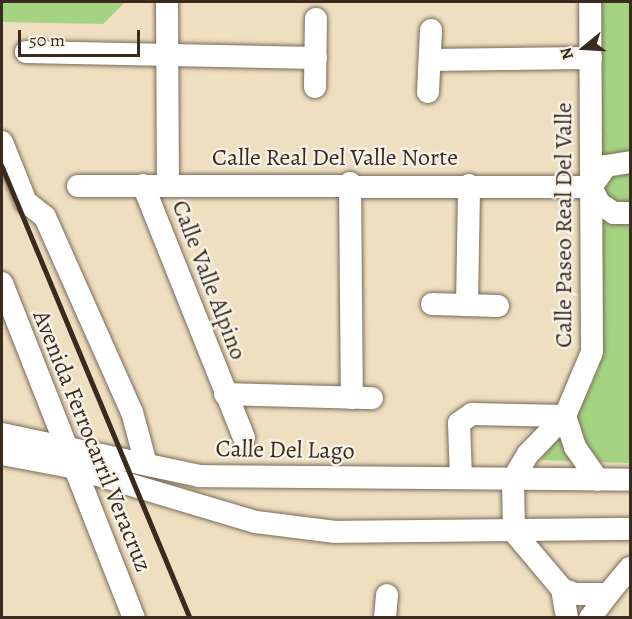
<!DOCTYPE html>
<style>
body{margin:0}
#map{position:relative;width:632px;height:619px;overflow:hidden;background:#efdfc0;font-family:Alegreya,serif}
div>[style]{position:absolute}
.green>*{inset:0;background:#a4d482}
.roads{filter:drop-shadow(0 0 2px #7a6957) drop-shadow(0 0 2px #7a6957)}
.minor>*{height:22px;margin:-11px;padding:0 11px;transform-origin:11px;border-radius:11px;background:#fff}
.rail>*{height:4.5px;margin:-2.25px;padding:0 2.25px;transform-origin:2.25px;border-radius:2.25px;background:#3b2a1e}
span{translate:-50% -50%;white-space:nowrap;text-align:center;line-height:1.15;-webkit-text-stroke:4.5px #f7f3e8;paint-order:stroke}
.street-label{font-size:24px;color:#3b2a1e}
.frame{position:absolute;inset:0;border:3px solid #3b2a1e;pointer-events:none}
.north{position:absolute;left:554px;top:18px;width:60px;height:60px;-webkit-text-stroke:4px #f7f3e8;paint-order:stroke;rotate:252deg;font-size:16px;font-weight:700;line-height:24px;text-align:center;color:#3b2a1e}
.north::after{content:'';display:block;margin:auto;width:21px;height:27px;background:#3b2a1e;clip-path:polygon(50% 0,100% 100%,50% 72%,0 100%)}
.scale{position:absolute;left:18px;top:30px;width:122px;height:27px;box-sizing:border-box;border:3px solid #3b2a1e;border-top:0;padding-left:8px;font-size:18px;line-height:21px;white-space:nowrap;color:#3b2a1e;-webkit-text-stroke:4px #f7f3e8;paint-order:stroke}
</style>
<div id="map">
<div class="green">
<div style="clip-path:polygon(2px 2px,125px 2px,103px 24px,2px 22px)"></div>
<div style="clip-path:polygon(599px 2px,630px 2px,630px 463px,540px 460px,574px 420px,599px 368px)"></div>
</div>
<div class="roads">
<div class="minor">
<div style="left:167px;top:2px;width:183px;rotate:89.7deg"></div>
<div style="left:26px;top:52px;width:290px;rotate:1.2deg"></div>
<div style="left:430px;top:60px;width:161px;rotate:-0.7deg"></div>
<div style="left:315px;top:87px;width:68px;rotate:-89.2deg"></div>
<div style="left:428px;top:92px;width:62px;rotate:-87.2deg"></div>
<div style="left:2px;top:142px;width:65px;rotate:68.2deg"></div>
<div style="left:26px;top:202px;width:24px;rotate:38deg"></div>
<div style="left:45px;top:217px;width:214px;rotate:66deg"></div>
<div style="left:132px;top:412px;width:54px;rotate:74.9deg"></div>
<div style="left:350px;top:183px;width:215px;rotate:89.5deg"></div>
<div style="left:143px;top:185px;width:272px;rotate:68.2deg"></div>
<div style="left:78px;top:186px;width:513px;rotate:0.11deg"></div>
<div style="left:591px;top:187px;width:18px;rotate:63deg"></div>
<div style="left:599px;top:203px;width:18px;rotate:34deg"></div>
<div style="left:614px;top:213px;width:16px"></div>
<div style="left:591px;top:187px;width:26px;rotate:-54deg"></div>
<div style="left:606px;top:166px;width:24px;rotate:-9deg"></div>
<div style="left:2px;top:283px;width:360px;rotate:68.5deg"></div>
<div style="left:432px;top:304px;width:66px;rotate:1.7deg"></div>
<div style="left:467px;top:305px;width:120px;rotate:-89deg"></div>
<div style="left:225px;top:394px;width:147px;rotate:1.6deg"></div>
<div style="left:2px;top:434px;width:201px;rotate:12deg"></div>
<div style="left:199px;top:476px;width:431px;rotate:0.5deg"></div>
<div style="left:2px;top:454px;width:70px;rotate:10.7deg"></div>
<div style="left:71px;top:467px;width:193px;rotate:16.6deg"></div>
<div style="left:256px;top:522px;width:80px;rotate:7.2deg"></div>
<div style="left:335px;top:532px;width:295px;rotate:-0.6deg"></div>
<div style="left:461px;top:478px;width:55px;rotate:-92.1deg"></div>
<div style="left:459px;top:423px;width:16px;rotate:-35deg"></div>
<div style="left:472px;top:414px;width:93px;rotate:1.2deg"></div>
<div style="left:565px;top:416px;width:33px;rotate:72deg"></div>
<div style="left:575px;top:447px;width:40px;rotate:55.1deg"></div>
<div style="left:514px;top:532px;width:53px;rotate:-91.1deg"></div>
<div style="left:513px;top:479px;width:29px;rotate:-59deg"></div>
<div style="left:528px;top:454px;width:53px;rotate:-45.8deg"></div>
<div style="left:565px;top:416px;width:69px;rotate:-67.1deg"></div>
<div style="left:592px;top:352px;width:350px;rotate:-90.3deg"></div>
<div style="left:514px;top:532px;width:75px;rotate:49.9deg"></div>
<div style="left:562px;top:589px;width:14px;rotate:21deg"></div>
<div style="left:575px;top:594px;width:33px"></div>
<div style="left:608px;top:594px;width:34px;rotate:-50deg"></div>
<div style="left:562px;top:589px;width:29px;rotate:80deg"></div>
<div style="left:385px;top:618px;width:23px;rotate:-85deg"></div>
<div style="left:590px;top:618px;width:30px;rotate:-53deg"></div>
</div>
</div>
<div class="rail">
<div style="left:2px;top:166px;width:490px;rotate:67.4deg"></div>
</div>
<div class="street-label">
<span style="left:335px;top:158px">Calle Real Del Valle Norte</span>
<span style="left:564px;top:225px;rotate:-90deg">Calle Paseo Real Del Valle</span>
<span style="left:209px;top:280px;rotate:69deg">Calle Valle Alpino</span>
<span style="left:92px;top:441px;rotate:68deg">Avenida Ferrocarril Veracruz</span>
<span style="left:285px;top:450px;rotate:1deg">Calle Del Lago</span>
</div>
<div class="frame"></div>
<div class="north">N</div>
<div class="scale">50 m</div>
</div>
